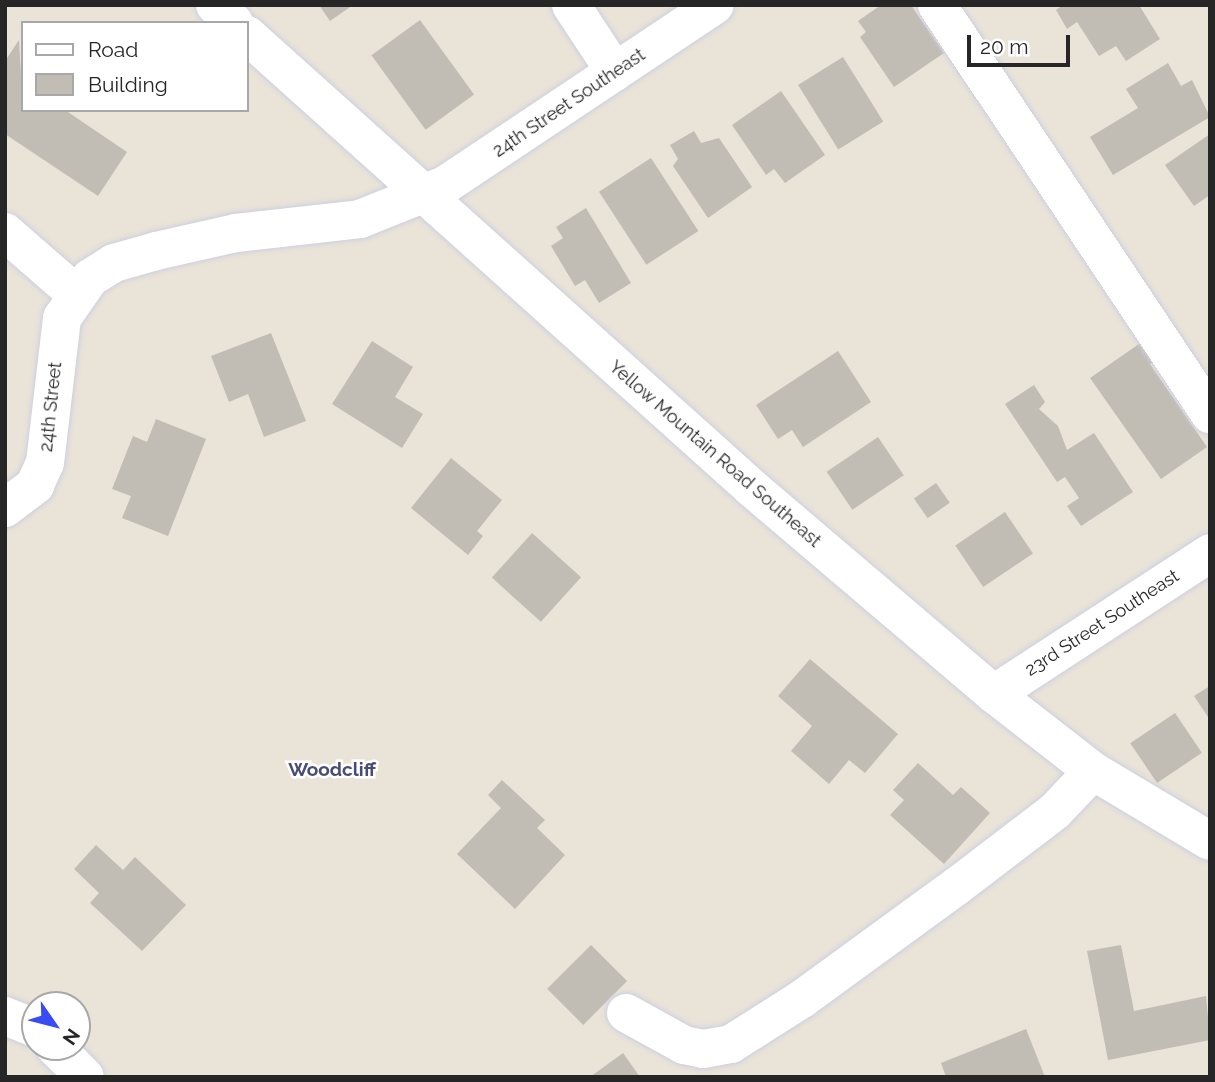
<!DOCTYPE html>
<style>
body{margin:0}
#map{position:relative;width:1215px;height:1082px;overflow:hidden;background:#e9e3d8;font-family:Raleway,sans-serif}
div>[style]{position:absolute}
.building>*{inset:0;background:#c1bdb5;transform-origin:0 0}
.roads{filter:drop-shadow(0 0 2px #cdcfe0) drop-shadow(0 0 2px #cdcfe0)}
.minor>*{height:38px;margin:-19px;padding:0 19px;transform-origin:19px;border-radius:19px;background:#fff}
span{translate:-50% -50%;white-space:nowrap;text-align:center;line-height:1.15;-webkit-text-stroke:5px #fff;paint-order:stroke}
.street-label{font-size:18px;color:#262626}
.neighbourhood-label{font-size:19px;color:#494c75;font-weight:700}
.frame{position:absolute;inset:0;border:7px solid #262626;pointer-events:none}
.legend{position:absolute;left:21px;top:21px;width:228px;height:91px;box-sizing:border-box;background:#fff;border:2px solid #a8a8a8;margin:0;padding:9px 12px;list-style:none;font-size:21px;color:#262626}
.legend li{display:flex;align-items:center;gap:14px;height:35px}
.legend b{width:35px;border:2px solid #a8a8a8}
.north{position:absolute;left:21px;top:991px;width:70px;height:70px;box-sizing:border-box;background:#fff;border:2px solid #a8a8a8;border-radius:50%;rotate:125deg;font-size:19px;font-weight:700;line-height:28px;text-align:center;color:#262626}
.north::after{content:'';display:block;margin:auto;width:24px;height:32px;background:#394bf4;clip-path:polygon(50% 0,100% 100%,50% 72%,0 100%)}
.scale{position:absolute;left:967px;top:35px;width:103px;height:32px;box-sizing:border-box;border:4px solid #262626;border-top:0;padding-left:9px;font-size:21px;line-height:24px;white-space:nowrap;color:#262626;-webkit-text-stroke:5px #fff;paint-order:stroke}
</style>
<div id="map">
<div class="building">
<div style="clip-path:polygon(319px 5px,353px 5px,330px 21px)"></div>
<div style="clip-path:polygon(881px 5px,911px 5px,944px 53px,894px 87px,860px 37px,866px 32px,858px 21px)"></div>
<div style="clip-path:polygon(1063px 5px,1139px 5px,1160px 39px,1126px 61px,1116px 46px,1099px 56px,1077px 22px,1067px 29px,1056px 10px)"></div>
<div style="left:420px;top:20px;width:92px;height:60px;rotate:54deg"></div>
<div style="clip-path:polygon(19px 40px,23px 110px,65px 110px,127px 152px,98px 196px,5px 134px,5px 61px)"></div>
<div style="left:843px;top:57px;width:76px;height:53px;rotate:58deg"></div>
<div style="clip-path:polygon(1168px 63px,1181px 86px,1192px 80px,1210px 117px,1113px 175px,1090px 137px,1138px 108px,1126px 89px)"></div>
<div style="clip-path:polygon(781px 91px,825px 155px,785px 183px,774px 169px,766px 175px,732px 125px)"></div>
<div style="clip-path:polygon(694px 131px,701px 143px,719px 138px,752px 187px,708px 218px,673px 166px,678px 159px,670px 145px)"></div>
<div style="clip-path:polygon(1210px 134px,1210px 195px,1194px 206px,1165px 165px)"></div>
<div style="left:651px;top:158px;width:87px;height:62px;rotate:57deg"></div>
<div style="clip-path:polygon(586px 208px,631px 283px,599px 303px,585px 280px,575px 286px,551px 246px,563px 238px,556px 227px)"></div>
<div style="clip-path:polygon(271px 333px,306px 421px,264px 437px,248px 394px,229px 402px,211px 356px)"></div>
<div style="clip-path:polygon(1149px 337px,1162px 356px,1150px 364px,1207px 447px,1161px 479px,1090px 378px)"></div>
<div style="clip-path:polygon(372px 341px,413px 367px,395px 397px,423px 414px,402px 448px,332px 404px)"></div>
<div style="clip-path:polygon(838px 351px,871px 402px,803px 447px,792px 430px,778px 439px,756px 405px)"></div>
<div style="clip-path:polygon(1034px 385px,1045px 402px,1039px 409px,1058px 426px,1067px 450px,1094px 433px,1133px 492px,1081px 526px,1067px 506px,1079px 498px,1065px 477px,1057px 482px,1005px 404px)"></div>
<div style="clip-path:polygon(156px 419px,206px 439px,168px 536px,122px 518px,131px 496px,112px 489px,133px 436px,147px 442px)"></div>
<div style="left:878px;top:437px;width:46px;height:62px;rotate:56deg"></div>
<div style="clip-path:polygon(451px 458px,502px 500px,477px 531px,483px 536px,468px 555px,411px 508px)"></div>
<div style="left:936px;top:483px;width:24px;height:27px;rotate:55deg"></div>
<div style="left:1005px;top:512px;width:50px;height:60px;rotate:56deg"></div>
<div style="left:532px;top:533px;width:66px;height:60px;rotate:42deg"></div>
<div style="clip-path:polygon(810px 659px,898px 734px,865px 773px,849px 760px,829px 784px,791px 751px,812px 726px,778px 696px)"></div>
<div style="clip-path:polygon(1210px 686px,1210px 720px,1194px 696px)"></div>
<div style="left:1175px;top:713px;width:48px;height:54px;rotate:56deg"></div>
<div style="clip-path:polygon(918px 763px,953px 795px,961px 787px,990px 813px,944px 864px,890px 815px,904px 800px,893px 790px)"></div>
<div style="clip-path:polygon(502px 780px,545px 820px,537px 828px,565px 855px,515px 909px,457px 854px,501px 808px,488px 795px)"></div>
<div style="clip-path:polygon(96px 845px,123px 870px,135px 857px,186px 905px,142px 951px,90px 903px,99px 893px,74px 869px)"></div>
<div style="left:591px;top:945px;width:51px;height:62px;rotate:45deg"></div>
<div style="clip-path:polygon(1121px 945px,1134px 1011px,1206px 996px,1210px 1040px,1108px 1060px,1087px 951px)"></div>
<div style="clip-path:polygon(1026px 1029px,1045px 1077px,946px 1077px,941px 1063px)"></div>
<div style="clip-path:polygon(623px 1053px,640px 1077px,590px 1077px)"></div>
</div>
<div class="roads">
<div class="minor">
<div style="left:215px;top:5px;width:26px;rotate:43deg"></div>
<div style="left:571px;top:5px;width:80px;rotate:56.7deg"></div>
<div style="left:937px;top:5px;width:492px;rotate:56.3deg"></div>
<div style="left:247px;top:35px;width:680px;rotate:41.9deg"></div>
<div style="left:753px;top:489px;width:316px;rotate:40.4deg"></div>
<div style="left:994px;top:694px;width:125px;rotate:37.9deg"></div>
<div style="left:1093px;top:771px;width:136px;rotate:30.9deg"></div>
<div style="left:5px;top:232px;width:93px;rotate:41.1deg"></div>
<div style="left:5px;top:508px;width:38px;rotate:-37deg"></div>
<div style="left:35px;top:485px;width:24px;rotate:-66deg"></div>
<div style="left:45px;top:463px;width:146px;rotate:-83.3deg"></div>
<div style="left:62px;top:318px;width:49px;rotate:-55deg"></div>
<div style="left:90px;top:278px;width:28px;rotate:-32deg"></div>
<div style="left:114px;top:263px;width:44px;rotate:-15.9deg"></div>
<div style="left:156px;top:251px;width:82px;rotate:-12.7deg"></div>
<div style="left:236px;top:233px;width:125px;rotate:-6.4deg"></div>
<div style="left:360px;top:219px;width:92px;rotate:-21.8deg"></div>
<div style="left:445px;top:185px;width:324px;rotate:-33.7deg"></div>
<div style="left:994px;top:694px;width:258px;rotate:-33.1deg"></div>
<div style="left:626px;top:1013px;width:66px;rotate:28.9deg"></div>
<div style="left:684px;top:1045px;width:19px;rotate:12deg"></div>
<div style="left:703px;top:1049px;width:28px;rotate:-10deg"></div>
<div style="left:731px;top:1044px;width:84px;rotate:-32.4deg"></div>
<div style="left:802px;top:999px;width:192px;rotate:-36.1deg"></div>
<div style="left:957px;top:886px;width:123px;rotate:-37.4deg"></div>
<div style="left:1055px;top:811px;width:55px;rotate:-46.5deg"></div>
<div style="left:5px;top:1016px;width:32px;rotate:22deg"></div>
<div style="left:55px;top:1047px;width:42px;rotate:45deg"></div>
</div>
</div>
<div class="street-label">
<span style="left:569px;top:103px;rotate:-34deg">24th Street Southeast</span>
<span style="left:51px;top:407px;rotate:-84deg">24th Street</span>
<span style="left:715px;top:454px;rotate:41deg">Yellow Mountain Road Southeast</span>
<span style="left:1102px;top:623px;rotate:-33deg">23rd Street Southeast</span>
</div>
<div class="neighbourhood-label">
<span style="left:332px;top:770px">Woodcliff</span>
</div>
<div class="frame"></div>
<ul class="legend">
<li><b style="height:9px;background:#fff"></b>Road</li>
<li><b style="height:19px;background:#c1bdb5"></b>Building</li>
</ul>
<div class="north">N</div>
<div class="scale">20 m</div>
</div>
